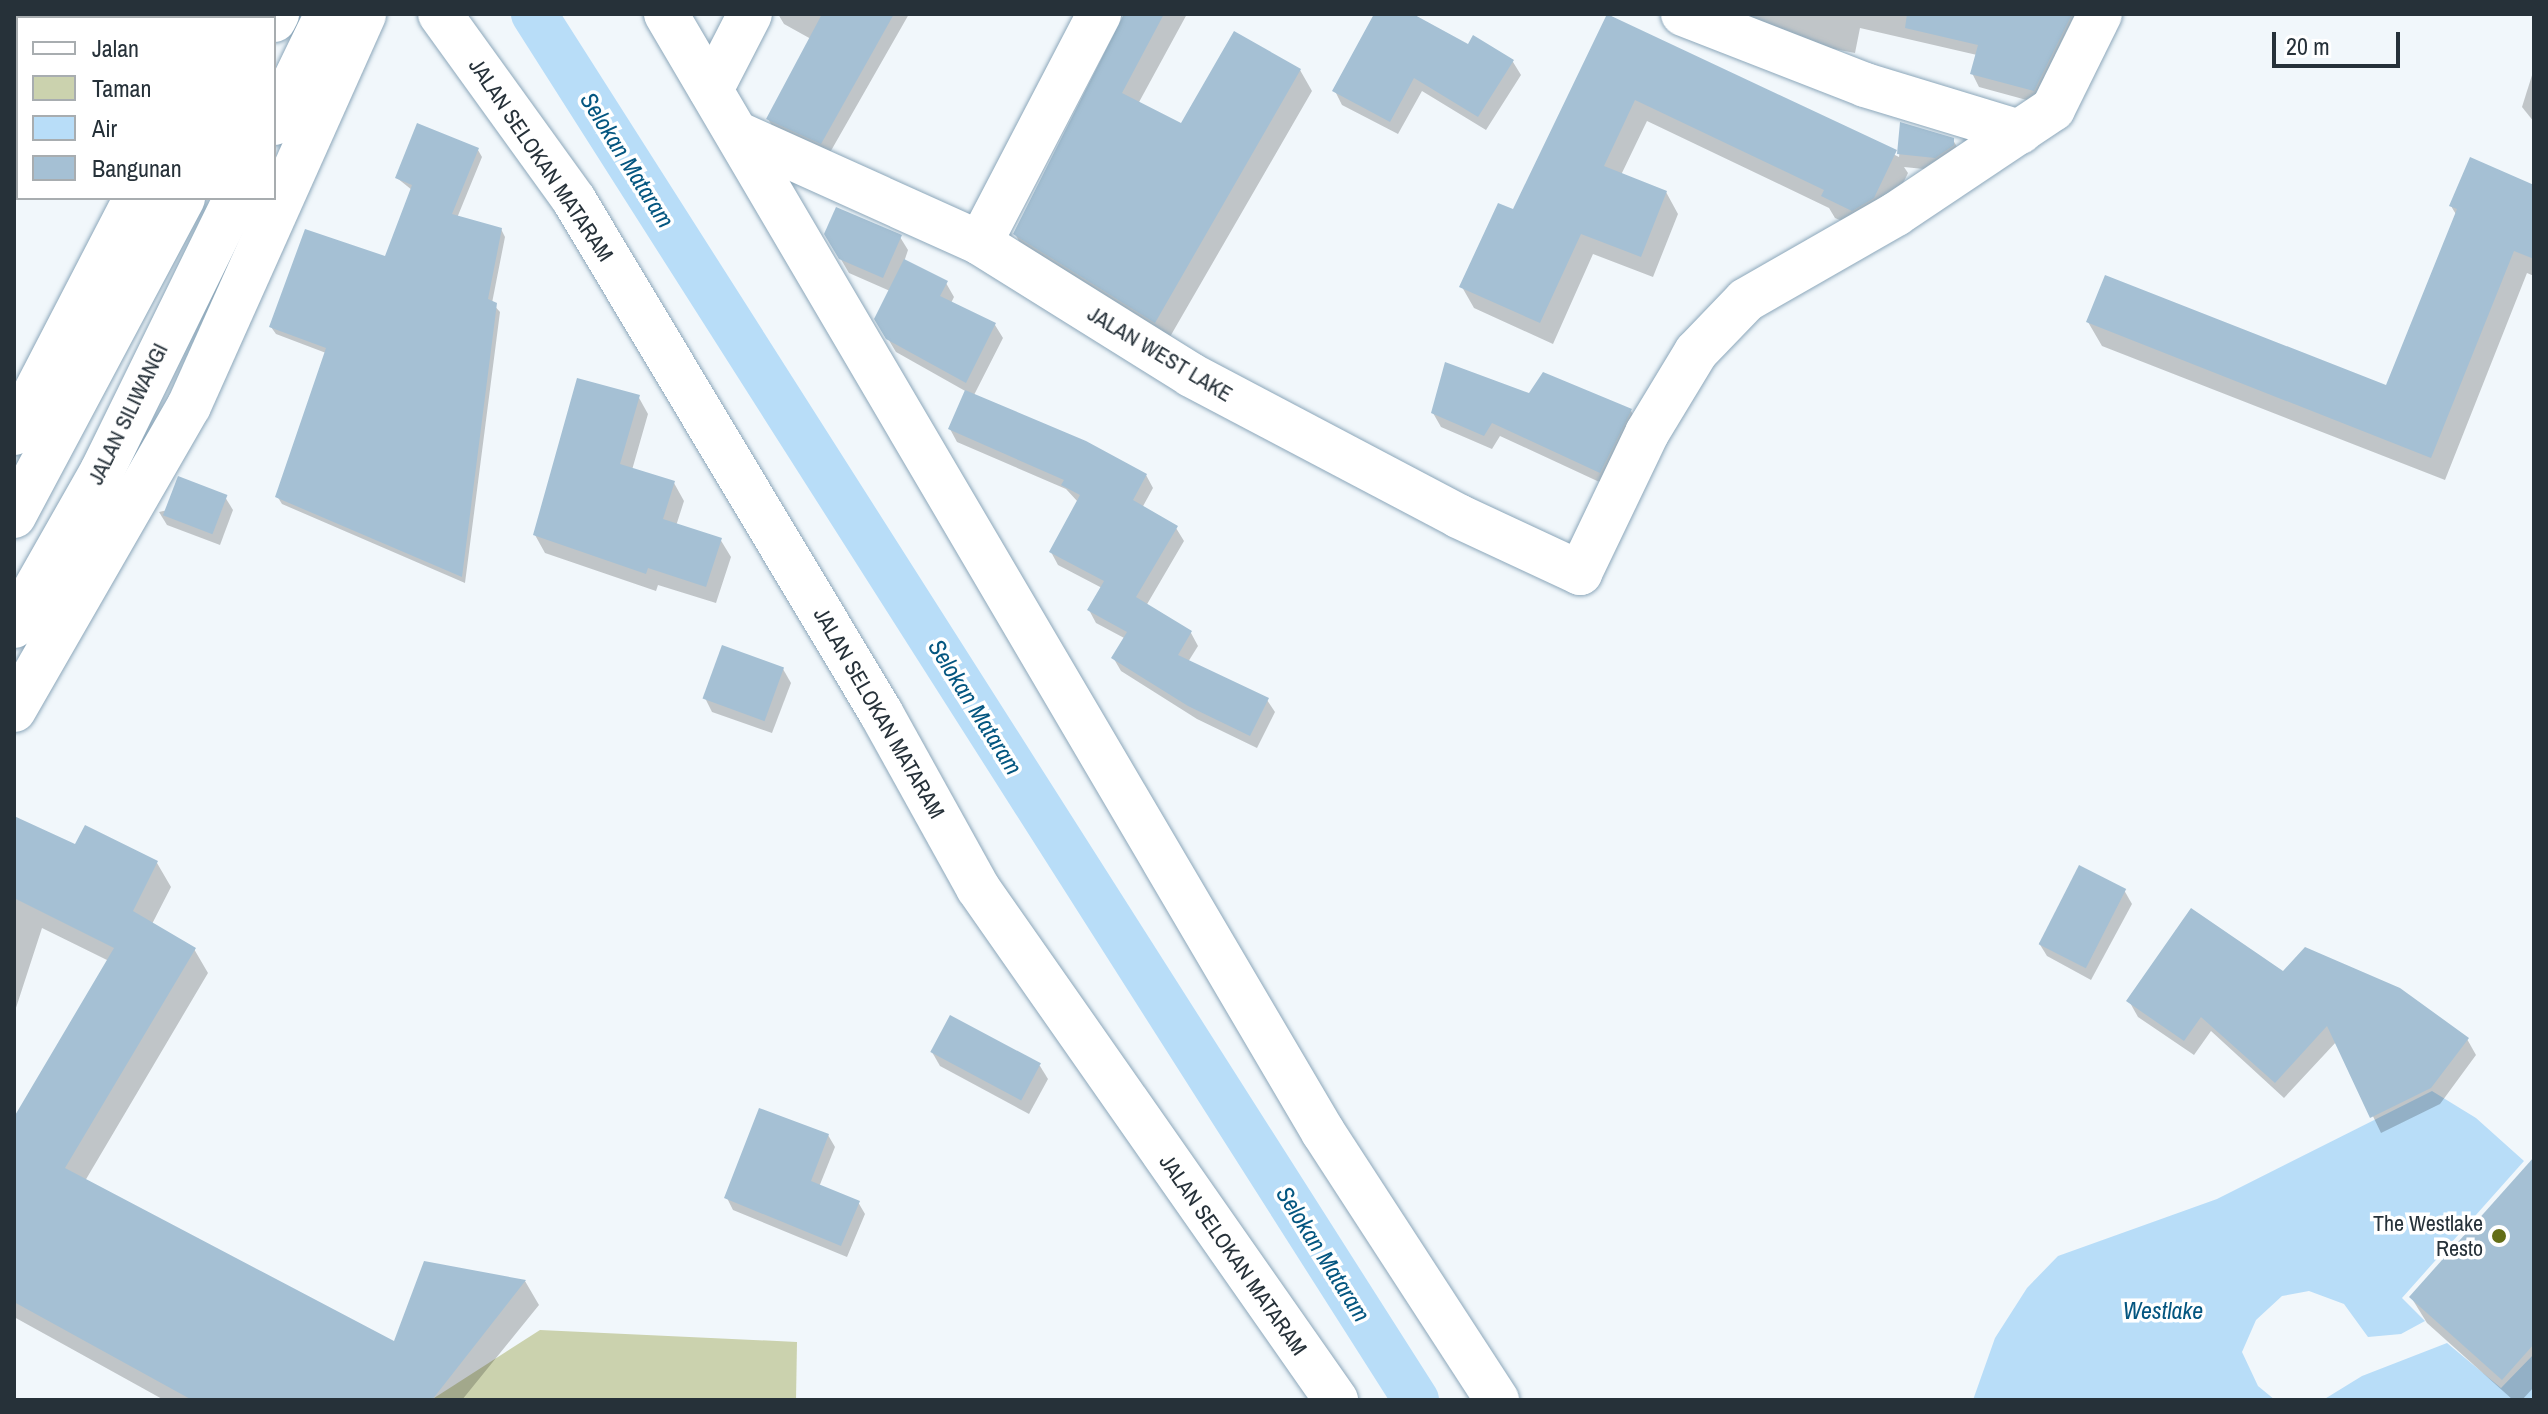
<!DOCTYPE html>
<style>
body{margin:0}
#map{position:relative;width:2548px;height:1414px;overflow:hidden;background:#f1f7fb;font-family:"Archivo Narrow",sans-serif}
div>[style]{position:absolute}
.green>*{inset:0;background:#cbd2ae}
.water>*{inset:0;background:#b8ddf8}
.shadow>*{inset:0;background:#0003}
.canal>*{height:46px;margin:-23px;padding:0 23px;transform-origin:23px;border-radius:23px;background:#b8ddf8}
.building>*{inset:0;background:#a5c0d4;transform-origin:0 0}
.roads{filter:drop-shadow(0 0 2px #8ca7ba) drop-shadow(0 0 2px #8ca7ba)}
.minor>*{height:44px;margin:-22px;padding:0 22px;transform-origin:22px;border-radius:22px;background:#fff}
.highway>*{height:44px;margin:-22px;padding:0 22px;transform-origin:22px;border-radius:22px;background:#fff}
.dots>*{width:22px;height:22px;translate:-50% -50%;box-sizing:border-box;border:4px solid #fff;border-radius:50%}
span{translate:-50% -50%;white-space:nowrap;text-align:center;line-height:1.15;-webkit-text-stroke:7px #fff;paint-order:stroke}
.street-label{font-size:22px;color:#263139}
.poi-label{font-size:22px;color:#263139}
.right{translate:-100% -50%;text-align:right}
.water-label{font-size:24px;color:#045680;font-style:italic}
.frame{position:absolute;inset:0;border:16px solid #263139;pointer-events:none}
.legend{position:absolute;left:16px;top:16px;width:260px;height:184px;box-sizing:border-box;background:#fff;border:2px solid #a8adb0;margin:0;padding:10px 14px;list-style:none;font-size:24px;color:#263139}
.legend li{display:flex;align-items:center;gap:16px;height:40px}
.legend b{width:40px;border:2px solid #a8adb0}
.scale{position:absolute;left:2272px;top:32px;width:128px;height:36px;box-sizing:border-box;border:4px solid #263139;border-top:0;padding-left:10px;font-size:24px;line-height:28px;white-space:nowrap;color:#263139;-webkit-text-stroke:6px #fff;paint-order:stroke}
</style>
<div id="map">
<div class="green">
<div style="clip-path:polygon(540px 1330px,797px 1342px,796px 1400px,431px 1400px)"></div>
</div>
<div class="water">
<div style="clip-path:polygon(2432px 1091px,2476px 1118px,2524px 1161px,2402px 1298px,2425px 1321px,2401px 1334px,2368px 1337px,2344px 1304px,2309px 1291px,2282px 1296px,2256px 1320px,2242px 1352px,2258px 1386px,2275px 1400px,1973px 1400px,1995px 1338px,2027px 1288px,2058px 1256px,2217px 1199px)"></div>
<div style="clip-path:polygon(2447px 1343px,2501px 1388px,2534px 1354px,2534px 1400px,2323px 1400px,2362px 1376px)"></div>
</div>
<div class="shadow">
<div style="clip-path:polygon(14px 14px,144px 14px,18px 18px,14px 154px)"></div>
<div style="clip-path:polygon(778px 14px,909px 14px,828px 156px,776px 132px,768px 119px,811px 39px,784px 24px)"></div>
<div style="clip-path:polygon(1126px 14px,1187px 14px,1138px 104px,1182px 126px,1300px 70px,1312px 91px,1167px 342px,1027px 255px,1015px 234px)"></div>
<div style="clip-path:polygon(1377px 14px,1408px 14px,1468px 46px,1474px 37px,1513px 62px,1521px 75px,1486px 130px,1422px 91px,1398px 134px,1342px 105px,1335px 91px)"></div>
<div style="clip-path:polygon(1728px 14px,2088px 14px,2041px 104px,1979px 87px,1972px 73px,1977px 55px,1860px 28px,1855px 53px,1802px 43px)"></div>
<div style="clip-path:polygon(1608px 15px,1899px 157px,1902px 124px,1953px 140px,1961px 154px,1943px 171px,1904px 167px,1908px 173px,1886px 219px,1865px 231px,1835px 218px,1829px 208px,1647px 121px,1621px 175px,1666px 192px,1678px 214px,1653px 277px,1593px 254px,1553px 344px,1474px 308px,1462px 287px,1514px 212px)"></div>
<div style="clip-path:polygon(2533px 72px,2534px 73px,2534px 122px,2522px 107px)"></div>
<div style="clip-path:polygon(478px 150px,482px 157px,457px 218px,501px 229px,505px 237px,492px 303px,500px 312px,465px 583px,282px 504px,277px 496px,326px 353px,276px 334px,271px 327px,386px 258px,412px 190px,397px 178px)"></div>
<div style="clip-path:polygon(2534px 186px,2534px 276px,2527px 273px,2445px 480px,2102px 346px,2088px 322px,2387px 388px,2457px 216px,2451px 206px)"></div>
<div style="clip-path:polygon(826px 234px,900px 237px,908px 250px,904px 262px,946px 283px,954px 297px,951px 303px,995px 325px,1003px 338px,974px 395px,1146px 475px,1153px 488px,1142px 508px,1176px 528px,1184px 541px,1146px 606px,1191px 633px,1198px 646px,1188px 662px,1267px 700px,1275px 712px,1257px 748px,1197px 719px,1121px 671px,1114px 659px,1126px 639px,1096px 623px,1089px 610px,1102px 588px,1058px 565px,1051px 552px,1078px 502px,1066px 489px,957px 442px,950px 429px,967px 392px,896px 352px,876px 319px,890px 291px,849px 273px)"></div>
<div style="clip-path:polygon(638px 396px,648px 414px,632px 470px,674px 483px,684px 501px,676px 526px,720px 539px,731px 557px,716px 603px,658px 585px,656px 591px,545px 553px,535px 535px)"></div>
<div style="clip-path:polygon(1529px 396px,1631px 411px,1639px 424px,1608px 486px,1500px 436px,1492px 449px,1441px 427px,1433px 413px)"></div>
<div style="clip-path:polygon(225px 497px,233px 510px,220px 545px,167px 525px,159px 512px)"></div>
<div style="clip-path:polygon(783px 669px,791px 683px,772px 733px,712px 712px,705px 698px)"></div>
<div style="clip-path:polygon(14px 819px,76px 847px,157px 863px,171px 887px,152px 924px,194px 949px,208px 973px,85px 1181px,395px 1344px,426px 1264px,525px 1281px,539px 1305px,462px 1400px,164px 1400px,14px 1317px,14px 1121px,109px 961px,42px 928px,14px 1014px)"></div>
<div style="clip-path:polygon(2124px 890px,2132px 904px,2091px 980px,2047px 956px,2039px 943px)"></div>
<div style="clip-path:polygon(2283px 974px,2467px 1039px,2476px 1055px,2440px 1104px,2381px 1133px,2337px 1041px,2284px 1098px,2211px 1031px,2194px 1055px,2138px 1017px,2129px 1001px)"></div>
<div style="clip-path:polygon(932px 1052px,1040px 1066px,1048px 1079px,1029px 1114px,940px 1066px)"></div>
<div style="clip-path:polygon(828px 1135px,835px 1147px,819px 1187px,858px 1202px,865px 1214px,847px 1257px,733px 1210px,727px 1198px)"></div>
<div style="clip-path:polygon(2534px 1161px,2534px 1387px,2522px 1400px,2513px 1400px,2427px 1323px,2411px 1297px)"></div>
</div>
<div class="canal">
<div style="left:534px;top:14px;width:1643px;rotate:57.53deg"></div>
</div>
<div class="building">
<div style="clip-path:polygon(822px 14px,894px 14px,821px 144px,766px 119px)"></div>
<div style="clip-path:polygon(1124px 14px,1164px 14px,1122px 93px,1181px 123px,1234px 31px,1301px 69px,1155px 323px,1013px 234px)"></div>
<div style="clip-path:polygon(1374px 14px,1413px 14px,1468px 44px,1473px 35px,1514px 60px,1478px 117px,1414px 78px,1390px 122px,1332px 91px)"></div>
<div style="clip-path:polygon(1607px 14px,1897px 150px,1874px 198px,1852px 211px,1821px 196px,1824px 190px,1635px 100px,1604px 166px,1667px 191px,1641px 257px,1581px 234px,1540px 323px,1459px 287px,1498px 203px,1513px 209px)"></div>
<div style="clip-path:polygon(1907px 14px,2072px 14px,2034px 91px,1970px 74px,1978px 45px,1905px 28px)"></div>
<div style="clip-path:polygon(1900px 122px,1954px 138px,1954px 145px,1935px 158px,1897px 154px)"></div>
<div style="clip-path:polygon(417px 123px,479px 148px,452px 214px,502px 228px,488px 299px,497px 303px,462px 577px,275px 497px,326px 348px,269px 327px,305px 229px,385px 256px,412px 185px,395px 178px)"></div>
<div style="clip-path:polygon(2470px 157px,2534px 185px,2534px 259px,2514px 251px,2431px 458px,2086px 322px,2105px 275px,2386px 385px,2457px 209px,2449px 206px)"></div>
<div style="clip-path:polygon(836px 207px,902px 235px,883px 278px,839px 259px,824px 234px)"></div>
<div style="clip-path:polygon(904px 259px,948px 281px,940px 296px,996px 323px,966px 383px,886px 339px,874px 319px)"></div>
<div style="clip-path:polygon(1445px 362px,1529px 393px,1543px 372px,1632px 409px,1600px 473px,1492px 423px,1484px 436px,1431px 413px)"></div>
<div style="clip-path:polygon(577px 378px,640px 395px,620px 464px,675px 481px,663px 519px,722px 538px,706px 587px,648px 568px,646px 574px,533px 535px)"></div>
<div style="clip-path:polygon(965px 390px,1086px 441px,1147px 474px,1133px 500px,1178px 526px,1136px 597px,1192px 631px,1178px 655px,1269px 698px,1250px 736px,1188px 706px,1111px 658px,1127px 632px,1087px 610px,1104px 581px,1049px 552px,1080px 495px,1061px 485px,1064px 480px,948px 429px)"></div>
<div style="left:178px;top:476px;width:53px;height:42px;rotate:21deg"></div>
<div style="left:722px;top:645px;width:66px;height:57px;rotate:20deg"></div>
<div style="clip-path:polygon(14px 816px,75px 844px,85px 825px,158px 861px,133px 911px,196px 948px,65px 1168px,394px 1341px,424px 1261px,526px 1280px,432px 1400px,192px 1400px,14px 1302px,14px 1117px,114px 948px,14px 898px)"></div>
<div style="left:2079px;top:865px;width:53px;height:89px;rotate:27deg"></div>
<div style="clip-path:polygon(2191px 908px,2283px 971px,2305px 947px,2400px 988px,2469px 1038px,2431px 1088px,2370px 1118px,2327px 1026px,2275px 1083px,2201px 1017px,2184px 1041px,2126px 1001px)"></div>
<div style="left:950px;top:1015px;width:103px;height:42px;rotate:28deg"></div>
<div style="clip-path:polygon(759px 1108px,829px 1134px,811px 1181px,860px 1201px,841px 1246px,724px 1198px)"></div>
<div style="clip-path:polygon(2534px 1157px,2534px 1344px,2502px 1380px,2409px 1297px)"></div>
</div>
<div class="roads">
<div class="minor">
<div style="left:440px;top:14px;width:229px;rotate:54.2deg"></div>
<div style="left:574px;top:200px;width:598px;rotate:59.1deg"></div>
<div style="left:881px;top:713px;width:200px;rotate:61deg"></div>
<div style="left:978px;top:888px;width:625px;rotate:55.04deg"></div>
<div style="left:666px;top:14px;width:1297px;rotate:59.56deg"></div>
<div style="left:1323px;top:1132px;width:320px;rotate:57deg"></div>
<div style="left:1683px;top:14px;width:195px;rotate:21.3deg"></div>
<div style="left:1865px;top:85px;width:162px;rotate:16.9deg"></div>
<div style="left:711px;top:90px;width:85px;rotate:-62.8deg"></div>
<div style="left:741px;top:135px;width:262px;rotate:24.3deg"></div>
<div style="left:980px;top:243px;width:249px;rotate:32deg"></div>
<div style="left:1191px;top:375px;width:302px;rotate:27.8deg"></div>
<div style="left:1458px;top:516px;width:135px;rotate:25deg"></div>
<div style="left:1580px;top:573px;width:155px;rotate:-64.4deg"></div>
<div style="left:1647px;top:433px;width:95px;rotate:-58.8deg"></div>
<div style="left:1696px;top:352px;width:72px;rotate:-46.1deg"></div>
<div style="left:1746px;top:300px;width:173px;rotate:-29.8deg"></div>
<div style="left:1896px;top:214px;width:189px;rotate:-33.8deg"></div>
<div style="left:2053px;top:109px;width:106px;rotate:-63.7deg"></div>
<div style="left:980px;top:243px;width:258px;rotate:-62.5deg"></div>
</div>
<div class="highway">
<div style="left:219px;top:18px;width:4px;rotate:-63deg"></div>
<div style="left:274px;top:20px;width:7px;rotate:-63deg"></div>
<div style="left:274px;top:123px;width:121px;rotate:-64.1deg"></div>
<div style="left:14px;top:433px;width:265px;rotate:-62.6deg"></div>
<div style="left:14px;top:516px;width:360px;rotate:-62deg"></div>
<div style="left:14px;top:626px;width:178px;rotate:-60.4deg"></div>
<div style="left:102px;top:471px;width:304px;rotate:-63.9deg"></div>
<div style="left:14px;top:710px;width:351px;rotate:-60.1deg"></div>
<div style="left:189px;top:406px;width:429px;rotate:-65.9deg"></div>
</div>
</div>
<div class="dots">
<div style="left:2499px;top:1236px;background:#636e17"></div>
</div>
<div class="street-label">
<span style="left:541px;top:160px;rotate:56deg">JALAN SELOKAN MATARAM</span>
<span style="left:1160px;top:354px;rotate:31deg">JALAN WEST LAKE</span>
<span style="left:128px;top:414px;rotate:-64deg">JALAN SILIWANGI</span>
<span style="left:879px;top:713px;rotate:60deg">JALAN SELOKAN MATARAM</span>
<span style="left:1233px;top:1255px;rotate:55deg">JALAN SELOKAN MATARAM</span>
</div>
<div class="poi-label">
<span class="right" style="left:2483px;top:1236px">The Westlake<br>Resto</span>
</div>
<div class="water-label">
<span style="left:627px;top:160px;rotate:58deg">Selokan Mataram</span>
<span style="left:975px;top:707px;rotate:58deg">Selokan Mataram</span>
<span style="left:1323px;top:1254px;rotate:58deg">Selokan Mataram</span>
<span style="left:2163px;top:1311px">Westlake</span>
</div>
<div class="frame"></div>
<ul class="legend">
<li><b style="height:10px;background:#fff"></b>Jalan</li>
<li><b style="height:22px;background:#cbd2ae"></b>Taman</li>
<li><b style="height:22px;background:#b8ddf8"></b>Air</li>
<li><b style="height:22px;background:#a5c0d4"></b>Bangunan</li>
</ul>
<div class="scale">20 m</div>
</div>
